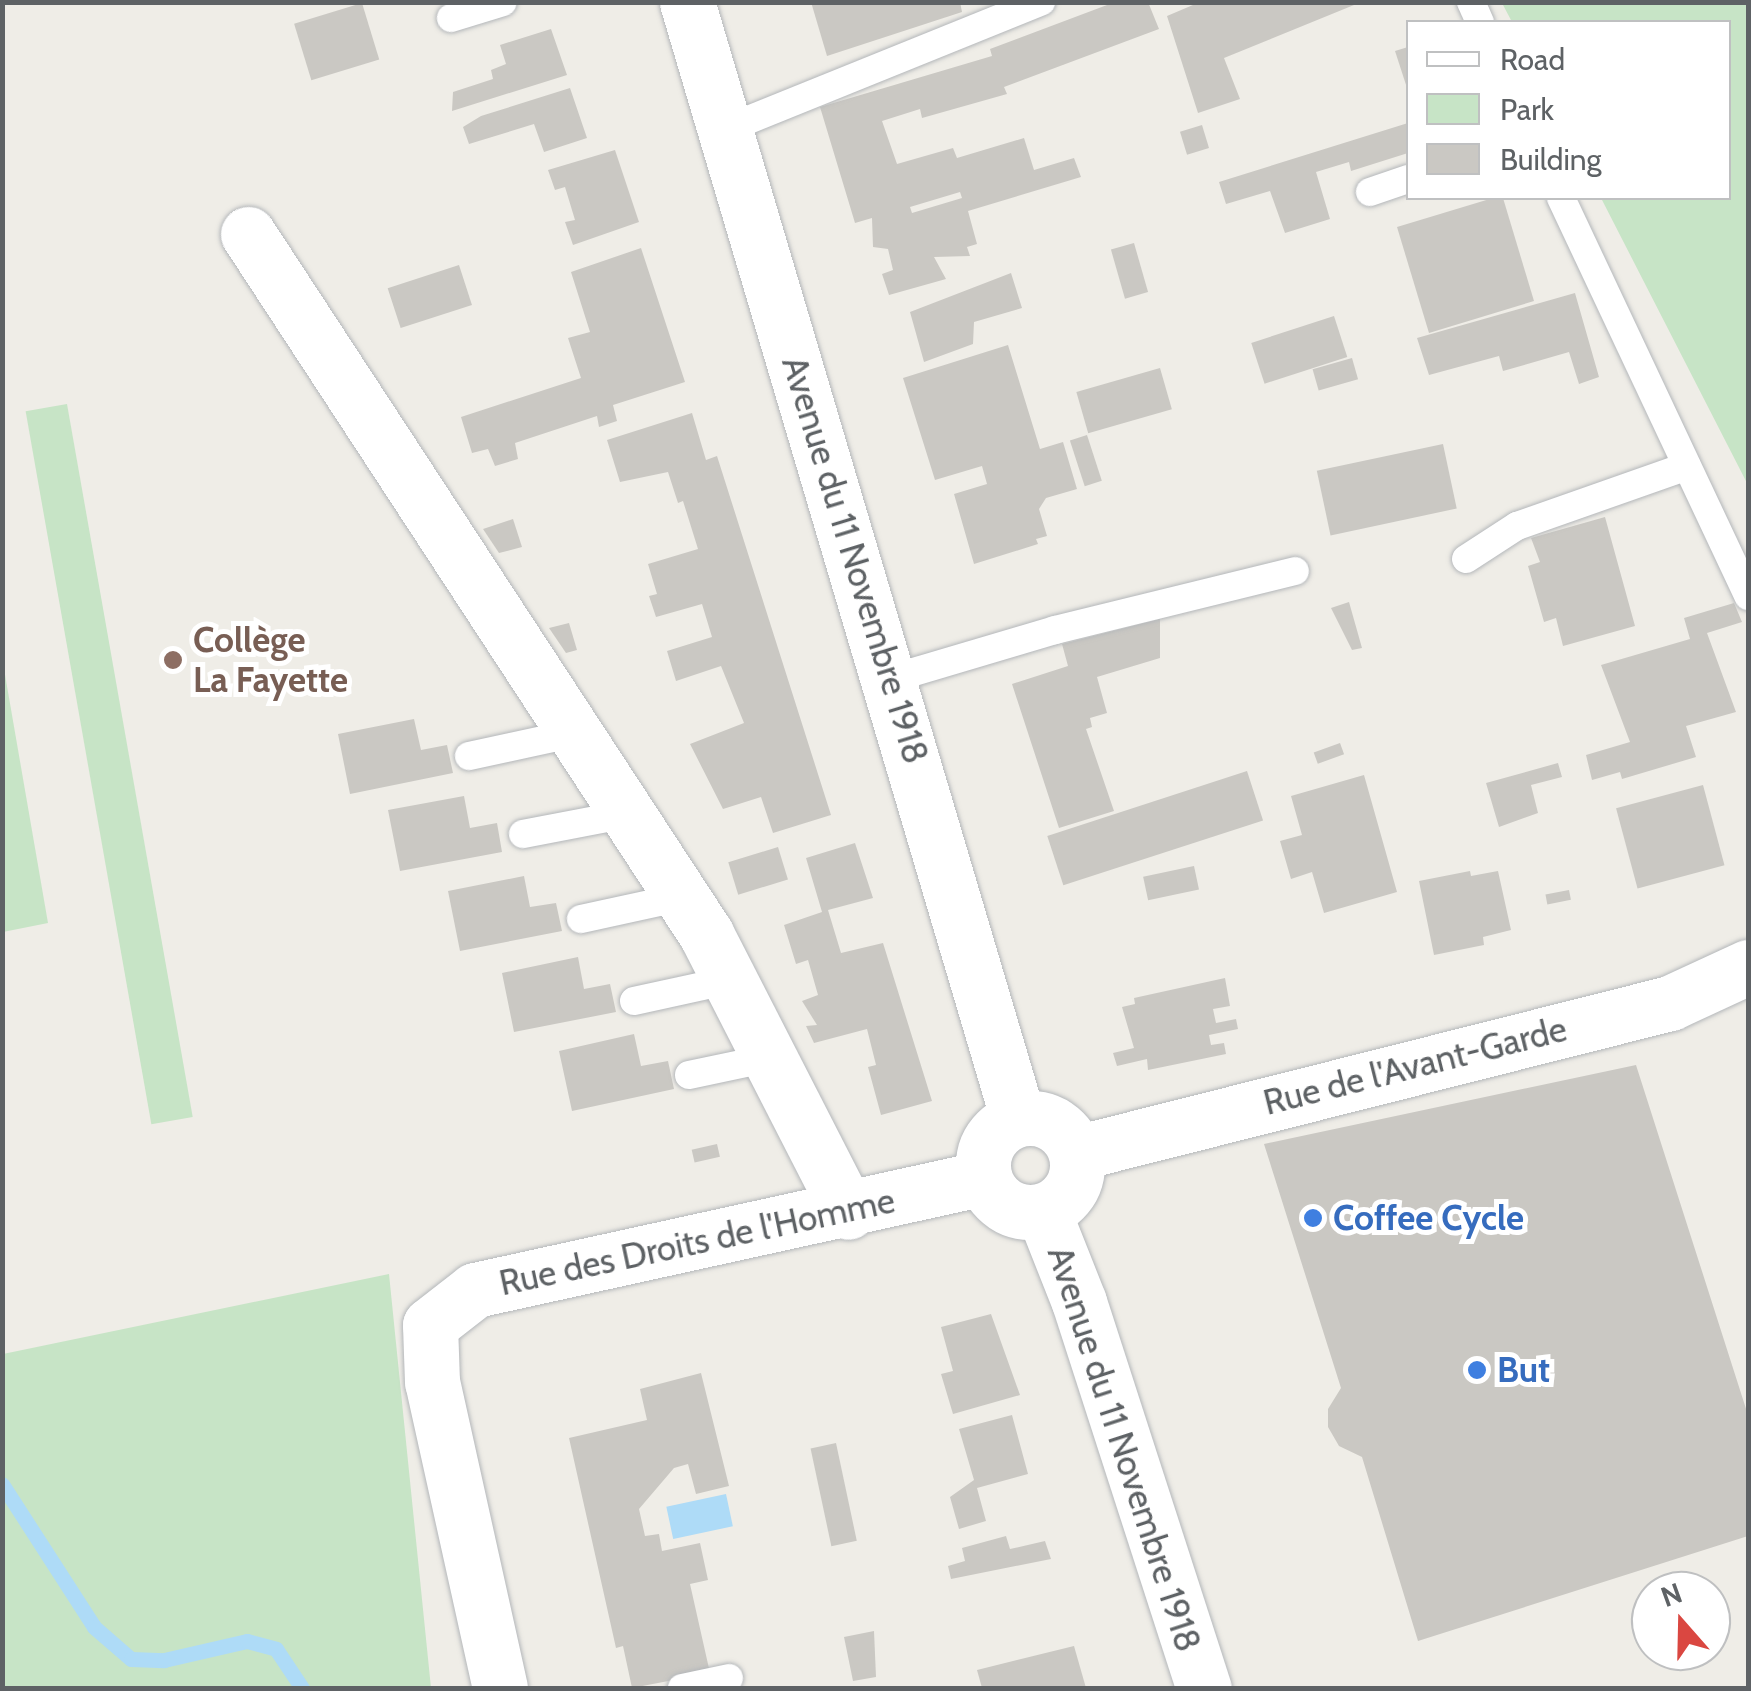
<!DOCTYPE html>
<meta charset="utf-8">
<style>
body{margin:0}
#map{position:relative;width:1751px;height:1691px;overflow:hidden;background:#efede7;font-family:Cabin,sans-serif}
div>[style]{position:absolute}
.green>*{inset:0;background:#c7e4c6;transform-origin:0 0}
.water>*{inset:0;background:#aedbf7;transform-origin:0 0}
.stream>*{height:15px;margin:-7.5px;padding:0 7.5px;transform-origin:7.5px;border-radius:7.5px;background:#aedbf7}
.building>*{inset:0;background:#cac8c3;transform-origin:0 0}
.roads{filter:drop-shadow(0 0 2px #b4b7ba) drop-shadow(0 0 2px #b4b7ba)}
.service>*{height:28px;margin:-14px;padding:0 14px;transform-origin:14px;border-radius:14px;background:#fff}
.minor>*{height:55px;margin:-27.5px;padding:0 27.5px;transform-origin:27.5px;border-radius:27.5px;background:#fff}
.secondary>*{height:55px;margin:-27.5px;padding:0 27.5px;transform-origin:27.5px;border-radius:27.5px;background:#fff}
.secondary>.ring{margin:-27.5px;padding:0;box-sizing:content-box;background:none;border:55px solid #fff;border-radius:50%}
.dots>*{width:28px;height:28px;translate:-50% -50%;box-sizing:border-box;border:5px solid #fff;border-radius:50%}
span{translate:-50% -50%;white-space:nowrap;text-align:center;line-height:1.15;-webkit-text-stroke:10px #fff;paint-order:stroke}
.street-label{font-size:35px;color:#5e6265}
.education-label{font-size:35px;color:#785e54;font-weight:700}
.left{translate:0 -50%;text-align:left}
.shop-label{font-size:35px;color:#366cbe;font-weight:700}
.frame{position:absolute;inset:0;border:5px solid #5e6265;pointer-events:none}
.legend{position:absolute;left:1406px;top:20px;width:325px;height:180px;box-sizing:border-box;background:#fff;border:2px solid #bfc0c1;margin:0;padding:12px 18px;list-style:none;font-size:30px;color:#5e6265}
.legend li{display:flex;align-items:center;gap:20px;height:50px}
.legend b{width:50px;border:2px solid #bfc0c1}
.north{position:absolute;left:1631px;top:1571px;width:100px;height:100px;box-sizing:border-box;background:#fff;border:2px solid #bfc0c1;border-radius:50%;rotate:340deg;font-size:28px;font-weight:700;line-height:40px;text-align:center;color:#5e6265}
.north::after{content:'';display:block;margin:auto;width:35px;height:45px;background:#da4741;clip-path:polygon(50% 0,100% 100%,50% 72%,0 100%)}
</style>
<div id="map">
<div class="green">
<div style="clip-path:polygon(1502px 3px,1748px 3px,1748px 485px,1601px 198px,1728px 198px,1728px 22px,1512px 22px)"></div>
<div style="left:67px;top:404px;width:724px;height:42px;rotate:80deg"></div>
<div style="clip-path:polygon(3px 663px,48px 923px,3px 932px,2px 932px)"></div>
<div style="clip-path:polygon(389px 1274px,431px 1688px,3px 1688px,3px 1354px)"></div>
</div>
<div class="water">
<div style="left:726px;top:1494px;width:33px;height:61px;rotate:78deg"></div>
</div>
<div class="stream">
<div style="left:2px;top:1484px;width:170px;rotate:57.2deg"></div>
<div style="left:94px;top:1627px;width:49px;rotate:40.9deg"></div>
<div style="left:131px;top:1659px;width:33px;rotate:2deg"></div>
<div style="left:164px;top:1660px;width:85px;rotate:-12.9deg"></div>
<div style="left:247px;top:1641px;width:30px;rotate:15deg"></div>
<div style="left:276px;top:1649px;width:47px;rotate:56.3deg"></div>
</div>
<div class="building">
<div style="clip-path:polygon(811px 2px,960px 2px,962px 12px,827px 56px)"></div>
<div style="clip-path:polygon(evenodd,1115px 2px,1148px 2px,1159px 29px,1004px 87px,1007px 94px,922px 118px,920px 109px,882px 121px,897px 164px,953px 148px,957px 158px,1024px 138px,1034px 170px,1074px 158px,1081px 177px,968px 211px,977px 244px,967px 247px,970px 256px,934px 257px,946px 279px,889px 295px,882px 274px,893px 270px,888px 249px,873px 247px,872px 218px,855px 223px,820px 107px,992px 56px,990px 49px,1115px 2px,960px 192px,962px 198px,912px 213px,910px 207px,960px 192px)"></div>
<div style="clip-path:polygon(1200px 2px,1353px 2px,1354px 5px,1224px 58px,1240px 99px,1198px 113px,1167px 16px)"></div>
<div style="left:362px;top:3px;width:59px;height:71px;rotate:73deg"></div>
<div style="clip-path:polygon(551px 29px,567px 75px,452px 111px,453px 92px,493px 79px,491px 70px,506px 64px,500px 45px)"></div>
<div style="clip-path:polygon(1408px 47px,1408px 91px,1395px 51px)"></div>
<div style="clip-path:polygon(570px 88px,587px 138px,544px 152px,534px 124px,469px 144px,463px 127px,481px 116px)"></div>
<div style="clip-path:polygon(1408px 123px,1408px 153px,1351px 171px,1349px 162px,1316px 172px,1330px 219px,1285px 233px,1270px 191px,1226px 204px,1219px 182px)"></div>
<div style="left:1202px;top:125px;width:24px;height:23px;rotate:73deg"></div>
<div style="clip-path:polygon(615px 150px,639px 222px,573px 245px,565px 222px,575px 220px,565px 187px,555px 190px,548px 170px)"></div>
<div style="clip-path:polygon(1493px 198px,1503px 198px,1534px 301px,1429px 333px,1397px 227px)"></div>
<div style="left:1134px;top:243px;width:51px;height:24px;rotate:74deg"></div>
<div style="clip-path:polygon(641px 248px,685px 382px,613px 405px,617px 421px,599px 427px,597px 416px,515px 443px,518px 459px,495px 466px,488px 449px,472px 453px,461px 417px,581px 378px,568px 338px,590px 332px,571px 272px)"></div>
<div style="left:459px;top:265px;width:42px;height:75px;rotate:72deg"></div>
<div style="clip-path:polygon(1011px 273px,1022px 308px,974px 322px,973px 344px,924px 362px,910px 312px)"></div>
<div style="clip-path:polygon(1575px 293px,1599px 377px,1579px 384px,1569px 352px,1503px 371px,1499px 356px,1429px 375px,1417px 338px)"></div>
<div style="left:1334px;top:316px;width:43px;height:87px;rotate:72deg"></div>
<div style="clip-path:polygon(1008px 345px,1040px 449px,1063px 442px,1077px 489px,1046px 498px,1039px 509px,1047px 536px,1036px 539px,1038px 544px,974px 564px,954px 494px,987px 484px,982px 466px,935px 480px,903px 378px)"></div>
<div style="left:1352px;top:358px;width:22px;height:41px;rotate:74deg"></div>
<div style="left:1160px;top:368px;width:43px;height:87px;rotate:74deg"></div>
<div style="clip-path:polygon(692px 413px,706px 460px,717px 456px,831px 815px,773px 833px,761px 797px,723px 809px,690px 744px,744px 723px,721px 666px,676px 681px,667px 651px,712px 637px,702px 604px,656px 617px,649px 596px,657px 594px,648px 564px,698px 549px,683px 501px,678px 503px,668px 472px,620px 482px,607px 440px)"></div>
<div style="left:1087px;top:435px;width:48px;height:18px;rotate:72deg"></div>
<div style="left:1443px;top:444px;width:66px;height:129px;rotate:78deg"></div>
<div style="clip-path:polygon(1605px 517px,1635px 626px,1563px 646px,1556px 618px,1544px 622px,1528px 566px,1540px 562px,1531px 538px)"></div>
<div style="clip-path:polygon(513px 519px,522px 547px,499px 553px,483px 529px)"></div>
<div style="clip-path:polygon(1349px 602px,1362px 648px,1352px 650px,1331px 608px)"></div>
<div style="clip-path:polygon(1734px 603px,1742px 622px,1707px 633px,1736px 712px,1686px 726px,1696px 757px,1622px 779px,1620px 772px,1592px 780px,1586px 755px,1630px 742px,1601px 665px,1690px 639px,1684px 618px)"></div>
<div style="clip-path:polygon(1160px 619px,1160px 658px,1097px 677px,1107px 713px,1090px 718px,1092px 727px,1086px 729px,1114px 811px,1059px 828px,1012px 684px,1068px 666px,1062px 644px)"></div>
<div style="clip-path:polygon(569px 623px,577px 650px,566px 653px,549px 628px)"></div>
<div style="clip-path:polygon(414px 719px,421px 750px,447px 745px,453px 773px,350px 794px,338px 734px)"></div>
<div style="left:1340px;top:743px;width:12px;height:28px;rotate:70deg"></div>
<div style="clip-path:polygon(1558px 763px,1562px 777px,1531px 785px,1538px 813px,1499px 827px,1486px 783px)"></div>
<div style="left:1247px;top:771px;width:52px;height:210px;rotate:72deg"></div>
<div style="clip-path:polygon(1364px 775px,1397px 892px,1324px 913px,1312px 872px,1291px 879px,1280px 841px,1302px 835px,1291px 796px)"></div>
<div style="left:1703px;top:785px;width:83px;height:90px;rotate:75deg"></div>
<div style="clip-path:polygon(464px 796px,470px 828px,497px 823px,502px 852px,400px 871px,388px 810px)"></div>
<div style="clip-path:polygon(855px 843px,873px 898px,828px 910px,841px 953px,883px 943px,932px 1101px,881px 1115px,868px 1067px,876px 1065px,867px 1029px,814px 1043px,806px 1026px,817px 1025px,802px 1001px,818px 995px,808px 960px,796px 964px,784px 925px,822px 912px,806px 858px)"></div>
<div style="left:778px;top:847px;width:34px;height:52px;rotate:73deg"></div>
<div style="left:1194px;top:866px;width:24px;height:52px;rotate:78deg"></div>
<div style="clip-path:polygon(1470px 871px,1471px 876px,1498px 871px,1511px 930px,1483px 937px,1484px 945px,1434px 955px,1419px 881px)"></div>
<div style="clip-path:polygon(524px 876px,530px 907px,556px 903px,562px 931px,460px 951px,448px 891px)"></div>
<div style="left:1569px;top:890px;width:10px;height:24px;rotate:79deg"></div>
<div style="clip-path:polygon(578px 957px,584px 989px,610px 984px,616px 1012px,514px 1032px,502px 973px)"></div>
<div style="clip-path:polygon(1225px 978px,1230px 1006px,1213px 1009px,1216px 1023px,1236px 1019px,1238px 1029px,1209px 1035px,1211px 1045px,1224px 1043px,1226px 1054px,1148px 1070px,1147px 1059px,1117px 1066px,1113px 1053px,1134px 1048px,1122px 1007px,1135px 1004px,1134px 998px)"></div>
<div style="clip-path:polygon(634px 1034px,641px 1066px,668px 1061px,674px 1089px,572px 1111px,559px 1051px)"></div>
<div style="clip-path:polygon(1636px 1065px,1748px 1415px,1748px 1536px,1418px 1641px,1362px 1457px,1339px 1446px,1328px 1427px,1328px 1409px,1341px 1388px,1264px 1144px)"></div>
<div style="left:717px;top:1144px;width:13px;height:26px;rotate:77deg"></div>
<div style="clip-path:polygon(991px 1314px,1020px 1395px,953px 1414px,941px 1374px,953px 1371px,941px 1327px)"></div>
<div style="clip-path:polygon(701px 1373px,729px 1486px,696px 1494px,688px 1464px,674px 1468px,639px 1509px,645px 1536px,659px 1534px,662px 1551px,700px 1543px,708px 1580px,690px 1584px,710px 1673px,632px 1688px,623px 1646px,616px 1648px,569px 1438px,647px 1420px,640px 1389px)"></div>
<div style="clip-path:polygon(1012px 1415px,1028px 1474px,977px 1488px,986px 1521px,959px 1529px,950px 1497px,974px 1480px,959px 1429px)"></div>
<div style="left:836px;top:1443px;width:100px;height:26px;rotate:78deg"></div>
<div style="clip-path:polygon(1006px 1536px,1010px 1549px,1045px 1541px,1051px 1559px,951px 1579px,948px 1566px,965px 1561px,962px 1548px)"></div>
<div style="clip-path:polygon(874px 1631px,876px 1677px,853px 1681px,844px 1637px)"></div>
<div style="clip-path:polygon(1074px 1646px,1086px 1688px,982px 1688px,977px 1670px)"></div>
</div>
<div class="roads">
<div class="service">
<div style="left:1471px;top:2px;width:22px;rotate:66deg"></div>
<div style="left:451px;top:18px;width:54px;rotate:-17.1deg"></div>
<div style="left:726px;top:129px;width:340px;rotate:-22deg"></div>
<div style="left:1370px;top:192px;width:40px;rotate:-18.9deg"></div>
<div style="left:1561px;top:198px;width:440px;rotate:64.8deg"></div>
<div style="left:1466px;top:559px;width:61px;rotate:-32.9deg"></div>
<div style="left:1517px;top:526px;width:180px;rotate:-19.4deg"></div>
<div style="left:890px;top:679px;width:172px;rotate:-16.5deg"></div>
<div style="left:1055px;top:630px;width:247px;rotate:-13.8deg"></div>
<div style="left:469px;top:756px;width:108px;rotate:-12.2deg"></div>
<div style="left:523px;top:834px;width:107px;rotate:-10.8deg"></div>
<div style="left:581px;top:919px;width:103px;rotate:-12.3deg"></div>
<div style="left:634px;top:1001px;width:98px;rotate:-12.3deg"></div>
<div style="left:689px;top:1075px;width:83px;rotate:-11.9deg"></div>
<div style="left:682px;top:1688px;width:48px;rotate:-12deg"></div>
</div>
<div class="minor">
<div style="left:248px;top:234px;width:837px;rotate:56.8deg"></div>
<div style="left:706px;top:934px;width:312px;rotate:62.9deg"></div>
<div style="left:1076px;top:1153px;width:613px;rotate:-14.17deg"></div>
<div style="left:1670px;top:1003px;width:86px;rotate:-24.8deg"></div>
<div style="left:500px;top:1688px;width:313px;rotate:-102.5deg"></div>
<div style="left:432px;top:1382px;width:57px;rotate:-92deg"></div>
<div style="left:430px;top:1325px;width:57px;rotate:-37.9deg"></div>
<div style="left:475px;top:1290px;width:521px;rotate:-12.41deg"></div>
</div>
<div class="secondary">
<div style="left:687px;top:2px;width:1165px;rotate:73.49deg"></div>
<div class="ring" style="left:983px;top:1118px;width:39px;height:39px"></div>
<div style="left:1043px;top:1211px;width:98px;rotate:68.4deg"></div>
<div style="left:1079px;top:1302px;width:406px;rotate:72.1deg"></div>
</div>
</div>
<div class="dots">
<div style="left:173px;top:660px;background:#8d6e63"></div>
<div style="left:1313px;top:1218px;background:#3f7fe0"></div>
<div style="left:1477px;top:1370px;background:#3f7fe0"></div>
</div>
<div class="street-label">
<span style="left:855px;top:560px;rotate:73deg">Avenue du 11 Novembre 1918</span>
<span style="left:1415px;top:1066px;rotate:-14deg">Rue de l'Avant-Garde</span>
<span style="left:697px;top:1242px;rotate:-12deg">Rue des Droits de l'Homme</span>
<span style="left:1124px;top:1449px;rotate:72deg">Avenue du 11 Novembre 1918</span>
</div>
<div class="education-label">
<span class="left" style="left:193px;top:660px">Collège<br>La Fayette</span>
</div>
<div class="shop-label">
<span class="left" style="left:1333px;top:1218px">Coffee Cycle</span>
<span class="left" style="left:1497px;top:1370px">But</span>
</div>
<div class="frame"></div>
<ul class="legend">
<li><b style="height:12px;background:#fff"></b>Road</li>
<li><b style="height:28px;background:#c7e4c6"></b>Park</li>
<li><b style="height:28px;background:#cac8c3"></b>Building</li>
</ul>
<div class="north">N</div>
</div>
